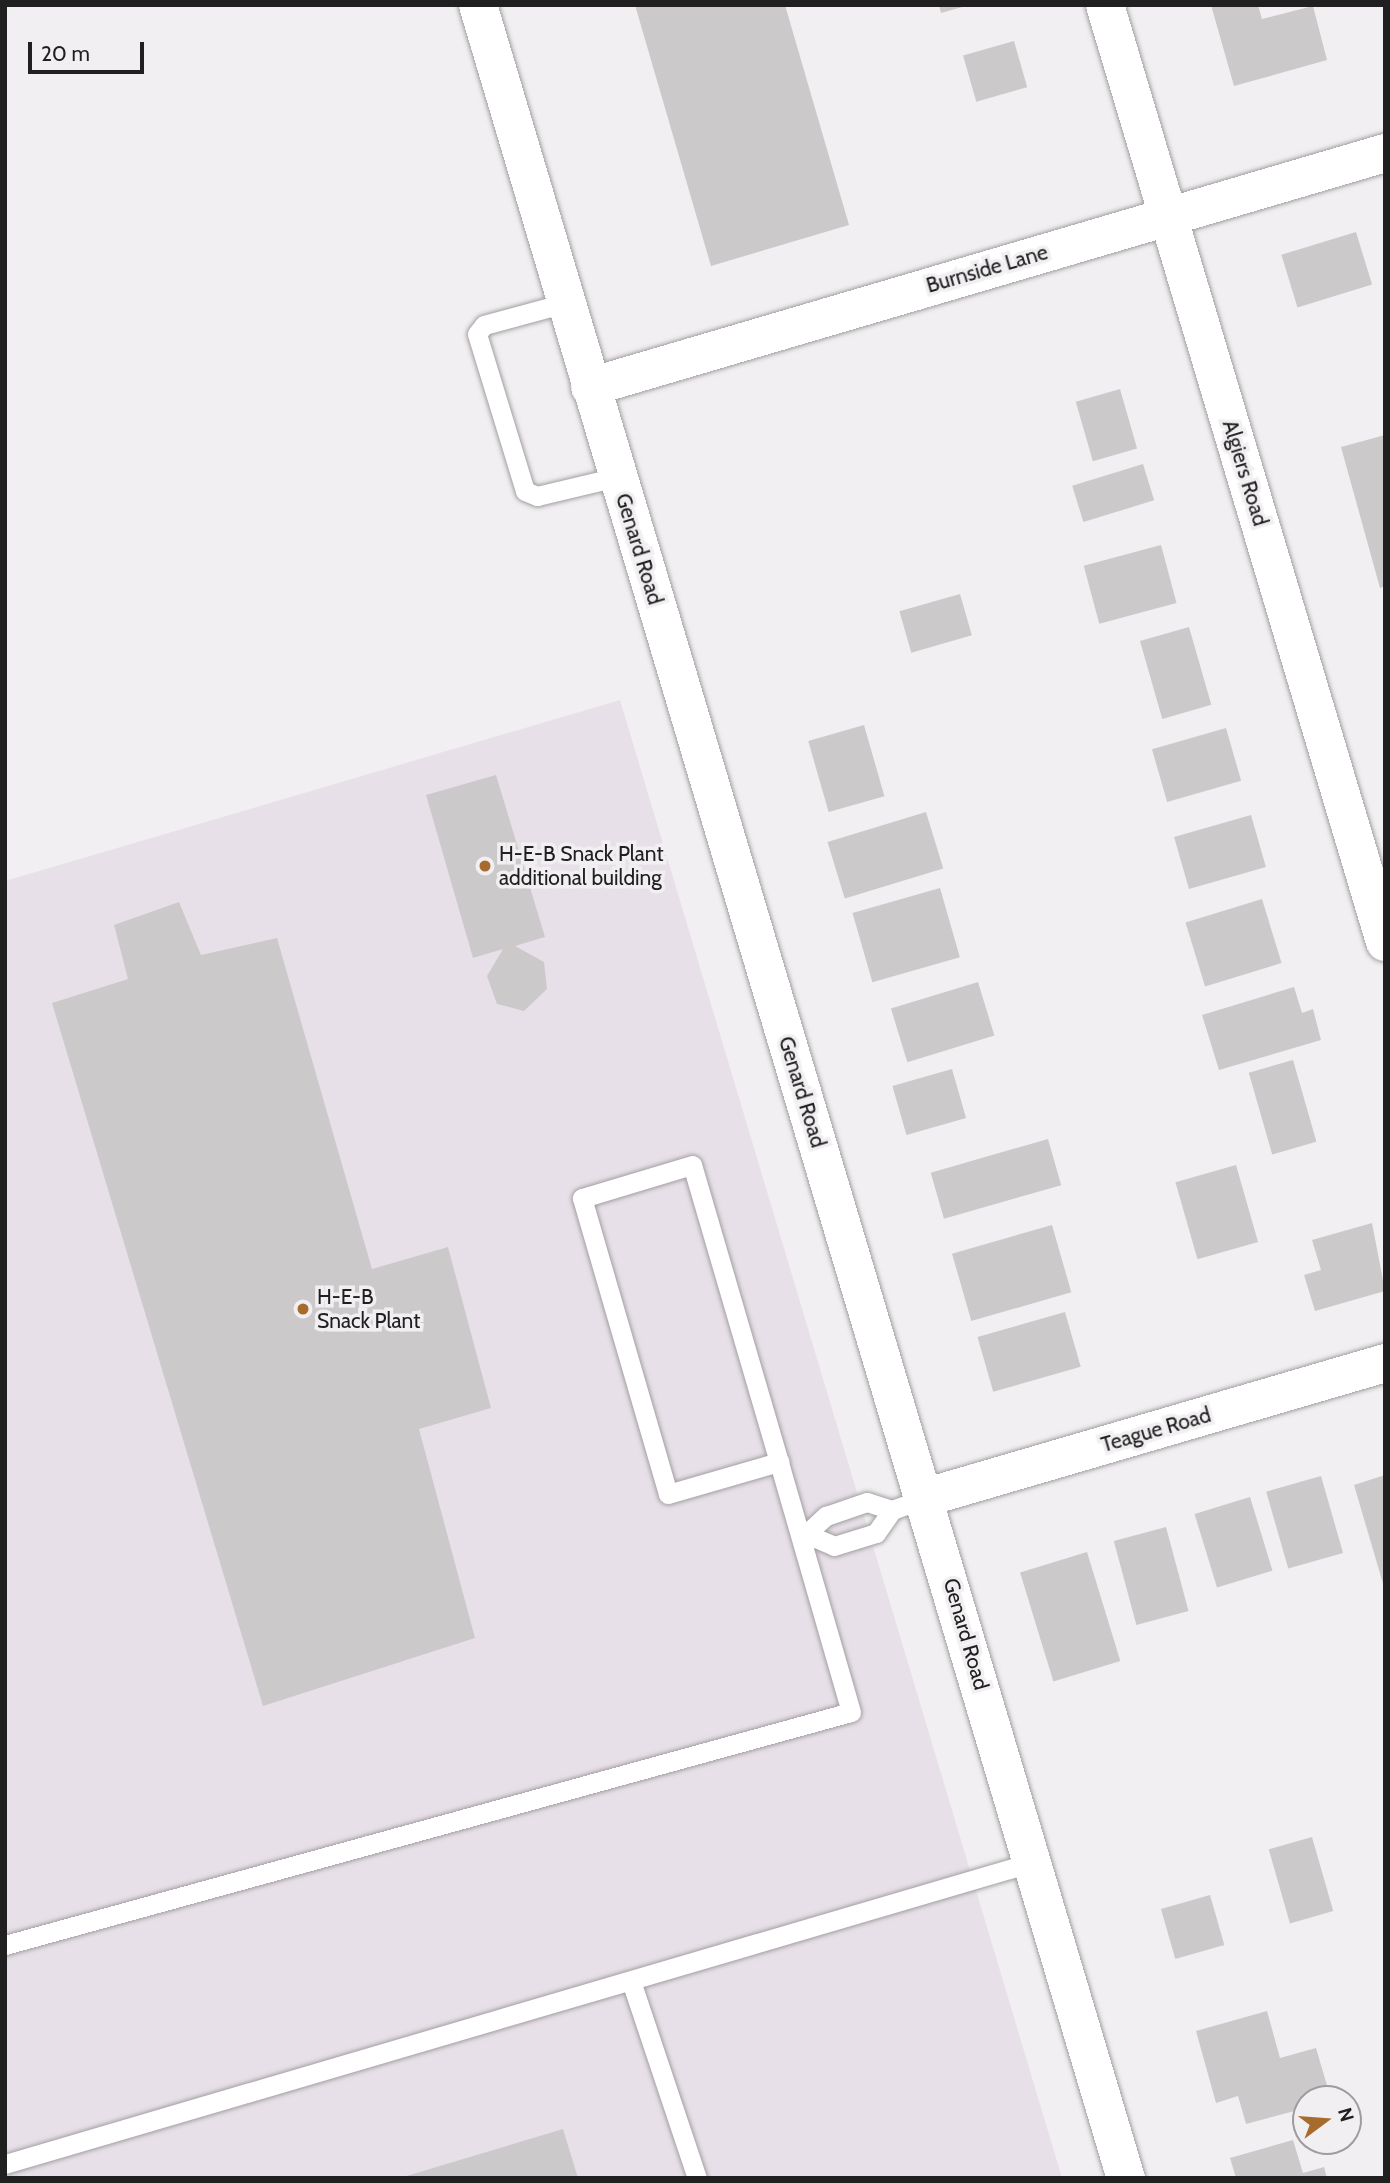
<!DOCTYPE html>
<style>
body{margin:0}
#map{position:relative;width:1390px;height:2183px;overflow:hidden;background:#f1eff1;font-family:Cabin,sans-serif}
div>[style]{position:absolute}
.built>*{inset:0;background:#e8e0e8}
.building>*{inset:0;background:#ccc9ca;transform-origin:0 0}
.roads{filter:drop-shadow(0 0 2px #a29fa2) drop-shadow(0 0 2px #a29fa2)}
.lane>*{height:19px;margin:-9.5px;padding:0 9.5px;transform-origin:9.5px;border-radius:9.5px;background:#fff}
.street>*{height:38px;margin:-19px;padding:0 19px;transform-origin:19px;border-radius:19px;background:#fff}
.secondary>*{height:38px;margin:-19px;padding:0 19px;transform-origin:19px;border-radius:19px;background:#fff}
.dots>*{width:19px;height:19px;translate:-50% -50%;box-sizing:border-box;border:4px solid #f1eff1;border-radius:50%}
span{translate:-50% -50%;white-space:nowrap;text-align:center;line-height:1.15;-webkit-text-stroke:7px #f1eff1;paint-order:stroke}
.street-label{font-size:21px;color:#212021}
.poi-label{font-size:21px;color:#212021}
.left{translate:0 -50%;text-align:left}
.frame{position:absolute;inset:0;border:7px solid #212021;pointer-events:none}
.north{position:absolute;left:1292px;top:2085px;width:70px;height:70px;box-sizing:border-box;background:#f1eff1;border:2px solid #9e9c9e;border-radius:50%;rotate:74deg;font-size:19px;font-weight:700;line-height:28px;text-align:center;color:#212021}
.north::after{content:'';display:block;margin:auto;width:24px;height:32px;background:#a66b2d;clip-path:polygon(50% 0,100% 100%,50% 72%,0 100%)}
.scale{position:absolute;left:28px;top:42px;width:116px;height:32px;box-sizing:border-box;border:4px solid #212021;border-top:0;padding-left:9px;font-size:21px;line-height:24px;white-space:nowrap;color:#212021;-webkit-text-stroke:5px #f1eff1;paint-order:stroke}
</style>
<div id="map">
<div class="built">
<div style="clip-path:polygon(620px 700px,1062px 2178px,5px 2178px,5px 881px)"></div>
</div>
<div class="building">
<div style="clip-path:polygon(635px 5px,785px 5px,849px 225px,711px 266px)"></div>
<div style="clip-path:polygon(939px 5px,965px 5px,966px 6px,941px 13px)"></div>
<div style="clip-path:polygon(1211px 5px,1258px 5px,1262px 19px,1313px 6px,1327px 60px,1234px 86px)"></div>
<div style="left:1014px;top:41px;width:48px;height:53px;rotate:74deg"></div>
<div style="left:1356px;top:232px;width:55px;height:78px;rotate:73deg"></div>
<div style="left:1120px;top:389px;width:62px;height:46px;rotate:74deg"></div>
<div style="clip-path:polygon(1385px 435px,1385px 586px,1380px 588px,1341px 447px)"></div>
<div style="left:1143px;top:464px;width:38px;height:74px;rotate:73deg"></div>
<div style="left:1161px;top:545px;width:60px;height:80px;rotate:75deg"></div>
<div style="left:960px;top:594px;width:43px;height:63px;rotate:74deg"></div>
<div style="left:1189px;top:627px;width:81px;height:51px;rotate:74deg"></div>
<div style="left:864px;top:725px;width:74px;height:58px;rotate:74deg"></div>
<div style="left:1226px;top:728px;width:55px;height:77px;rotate:74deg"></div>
<div style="clip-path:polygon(496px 775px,545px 937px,515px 946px,544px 962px,547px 989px,524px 1011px,497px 1004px,487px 976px,503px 949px,473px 958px,426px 795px)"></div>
<div style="left:926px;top:812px;width:59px;height:103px;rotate:73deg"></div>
<div style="left:1251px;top:815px;width:54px;height:80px;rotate:74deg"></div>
<div style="left:940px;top:888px;width:72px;height:91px;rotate:74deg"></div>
<div style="left:1262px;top:899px;width:67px;height:80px;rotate:73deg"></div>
<div style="clip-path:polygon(179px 902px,201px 955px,277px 938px,372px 1269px,448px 1247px,491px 1408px,419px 1429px,475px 1638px,263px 1706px,52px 1003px,128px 979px,114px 925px)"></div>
<div style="left:978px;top:982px;width:56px;height:91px;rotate:73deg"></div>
<div style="clip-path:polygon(1294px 987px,1302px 1013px,1313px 1009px,1321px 1040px,1219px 1070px,1202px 1015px)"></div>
<div style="left:1293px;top:1060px;width:85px;height:46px;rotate:74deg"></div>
<div style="left:952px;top:1069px;width:51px;height:62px;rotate:74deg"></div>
<div style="left:1048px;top:1139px;width:48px;height:122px;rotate:74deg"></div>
<div style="left:1236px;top:1165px;width:80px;height:63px;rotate:74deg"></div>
<div style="clip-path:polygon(1372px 1223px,1385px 1291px,1315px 1311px,1304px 1275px,1321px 1270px,1312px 1240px)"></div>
<div style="left:1052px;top:1225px;width:70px;height:104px;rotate:74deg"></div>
<div style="left:1065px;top:1312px;width:57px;height:91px;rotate:74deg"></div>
<div style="clip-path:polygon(1385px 1475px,1385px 1587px,1384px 1587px,1354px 1485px)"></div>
<div style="left:1321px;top:1476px;width:80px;height:57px;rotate:74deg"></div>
<div style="left:1250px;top:1497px;width:77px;height:58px;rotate:73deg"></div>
<div style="left:1166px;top:1527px;width:87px;height:54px;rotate:75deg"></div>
<div style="left:1087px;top:1552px;width:114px;height:70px;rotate:73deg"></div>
<div style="left:1312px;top:1837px;width:77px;height:45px;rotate:74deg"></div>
<div style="left:1210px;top:1895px;width:52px;height:51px;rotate:74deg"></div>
<div style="clip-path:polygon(1267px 2011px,1280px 2058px,1316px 2048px,1331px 2099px,1306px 2099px,1306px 2108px,1246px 2124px,1238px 2096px,1216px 2103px,1196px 2031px)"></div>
<div style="clip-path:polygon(563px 2129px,578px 2178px,403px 2178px,403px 2177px)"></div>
<div style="clip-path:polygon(1293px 2140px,1303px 2173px,1324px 2167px,1327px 2178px,1236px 2178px,1230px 2158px)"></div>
</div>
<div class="roads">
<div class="lane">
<div style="left:565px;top:303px;width:84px;rotate:164.8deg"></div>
<div style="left:484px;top:325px;width:11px;rotate:128deg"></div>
<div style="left:477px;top:334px;width:164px;rotate:73deg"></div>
<div style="left:525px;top:491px;width:13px;rotate:23deg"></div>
<div style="left:537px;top:496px;width:82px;rotate:-13.4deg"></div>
<div style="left:811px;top:1536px;width:25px;rotate:23deg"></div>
<div style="left:834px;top:1546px;width:44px;rotate:-17.2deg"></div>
<div style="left:876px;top:1533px;width:28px;rotate:-55deg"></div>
<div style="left:892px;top:1510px;width:37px;rotate:-20deg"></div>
<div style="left:802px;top:1538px;width:33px;rotate:-43deg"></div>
<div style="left:826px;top:1516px;width:43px;rotate:-18.9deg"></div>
<div style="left:867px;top:1502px;width:26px;rotate:18deg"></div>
<div style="left:5px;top:1945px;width:877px;rotate:-15.4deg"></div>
<div style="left:851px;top:1712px;width:260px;rotate:-106.1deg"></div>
<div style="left:779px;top:1462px;width:309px;rotate:-106.3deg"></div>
<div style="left:692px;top:1165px;width:115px;rotate:163.3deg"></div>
<div style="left:582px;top:1198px;width:308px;rotate:73.8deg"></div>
<div style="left:668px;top:1494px;width:116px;rotate:-16.1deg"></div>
<div style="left:631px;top:1981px;width:208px;rotate:71.5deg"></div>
<div style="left:5px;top:2164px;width:1071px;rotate:-16.37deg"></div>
</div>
<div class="street">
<div style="left:1105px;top:5px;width:978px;rotate:73.36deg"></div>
<div style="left:590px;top:387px;width:829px;rotate:-16.4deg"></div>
<div style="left:927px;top:1497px;width:477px;rotate:-16.3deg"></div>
</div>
<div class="secondary">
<div style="left:478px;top:5px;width:2268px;rotate:73.4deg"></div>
</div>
</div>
<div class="dots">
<div style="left:485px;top:866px;background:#a66b2d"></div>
<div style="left:303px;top:1309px;background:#a66b2d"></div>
</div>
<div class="street-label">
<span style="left:987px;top:269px;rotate:-16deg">Burnside Lane</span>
<span style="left:1245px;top:473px;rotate:73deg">Algiers Road</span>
<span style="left:639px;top:549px;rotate:73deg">Genard Road</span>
<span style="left:802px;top:1092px;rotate:73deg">Genard Road</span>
<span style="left:1156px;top:1430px;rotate:-16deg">Teague Road</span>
<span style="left:966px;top:1634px;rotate:74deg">Genard Road</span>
</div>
<div class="poi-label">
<span class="left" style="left:499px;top:866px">H-E-B Snack Plant<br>additional building</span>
<span class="left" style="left:317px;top:1309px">H-E-B<br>Snack Plant</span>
</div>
<div class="frame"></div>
<div class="north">N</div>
<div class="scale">20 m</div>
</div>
